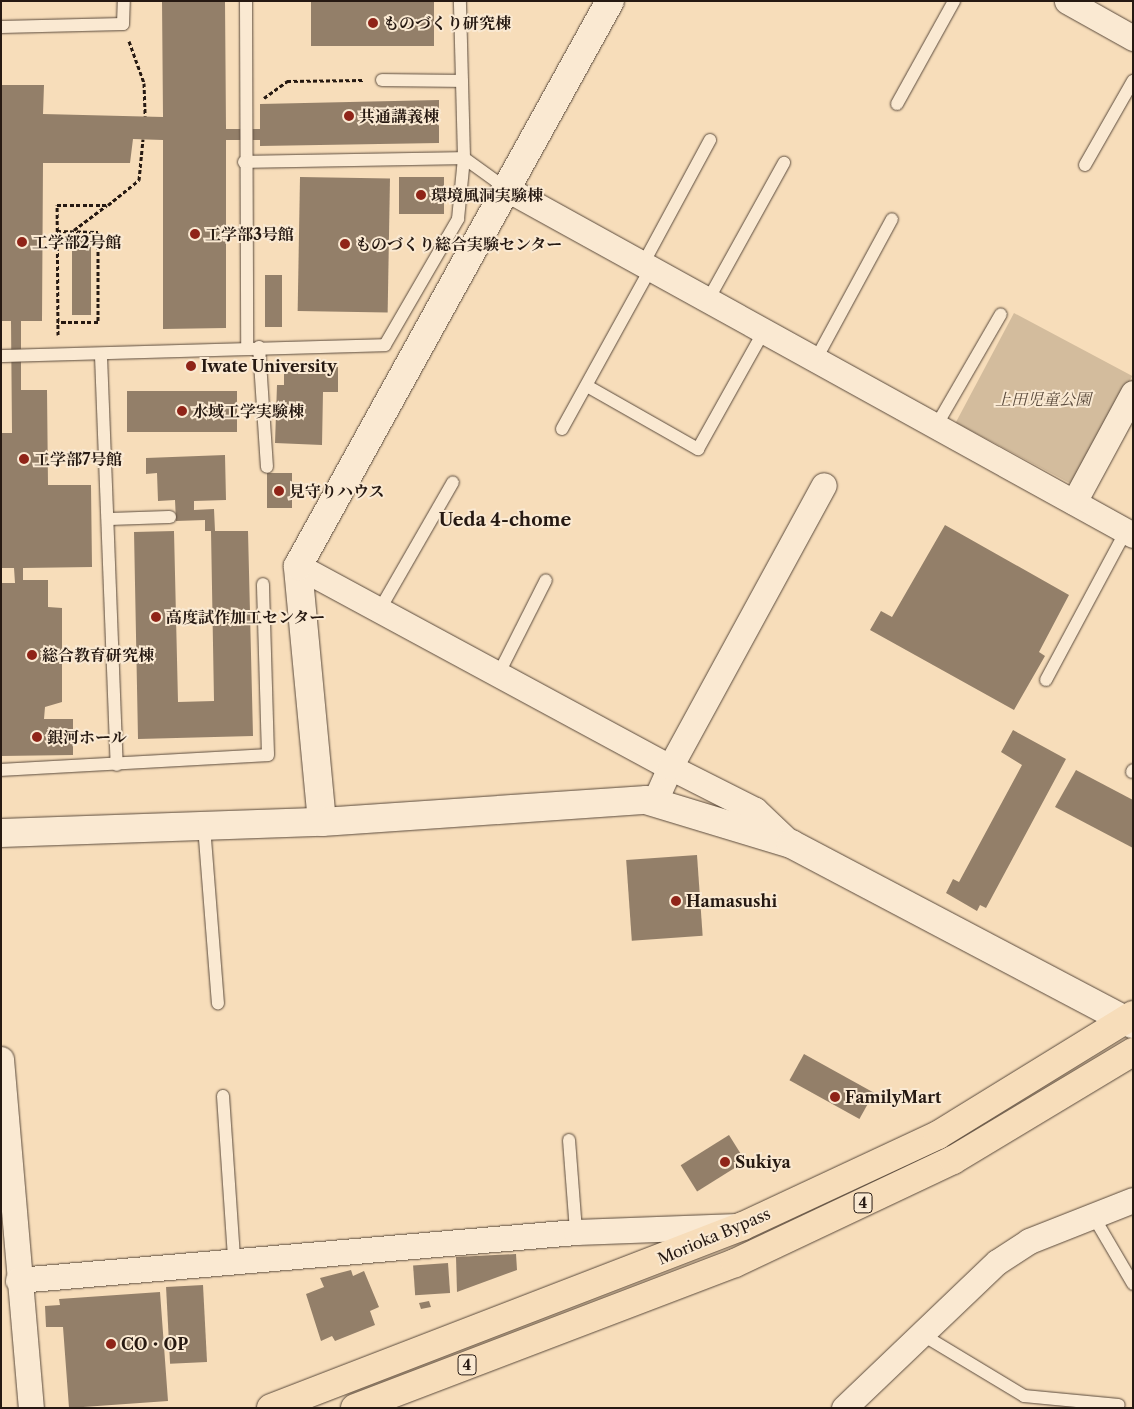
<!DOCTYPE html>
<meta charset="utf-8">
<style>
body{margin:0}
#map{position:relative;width:1134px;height:1409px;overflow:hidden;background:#f7ddba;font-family:"Libre Caslon Text","Noto Serif JP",serif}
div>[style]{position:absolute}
.green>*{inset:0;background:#d3bc9d;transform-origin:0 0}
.building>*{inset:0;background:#937f69;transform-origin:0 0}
.path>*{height:3px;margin-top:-1.5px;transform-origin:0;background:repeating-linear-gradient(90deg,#261912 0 4px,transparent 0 6.5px)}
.roads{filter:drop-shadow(0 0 1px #5a4a3c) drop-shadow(0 0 1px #5a4a3c)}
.lane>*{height:12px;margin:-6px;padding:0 6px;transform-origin:6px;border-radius:6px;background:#fae9d2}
.street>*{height:25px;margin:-12.5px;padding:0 12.5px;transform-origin:12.5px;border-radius:12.5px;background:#fae9d2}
.secondary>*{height:28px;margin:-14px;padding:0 14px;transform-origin:14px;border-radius:14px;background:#fae9d2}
.highway>*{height:28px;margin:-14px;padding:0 14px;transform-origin:14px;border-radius:14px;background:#f7ddba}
.dots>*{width:14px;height:14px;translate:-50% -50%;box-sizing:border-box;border:2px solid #fae9d2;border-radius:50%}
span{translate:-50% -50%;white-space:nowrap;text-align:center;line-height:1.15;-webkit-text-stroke:4px #fae9d2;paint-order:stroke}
.shield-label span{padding:1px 4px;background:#fae9d2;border:1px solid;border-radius:4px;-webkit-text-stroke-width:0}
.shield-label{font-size:15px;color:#261912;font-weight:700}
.poi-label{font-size:16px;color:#261912;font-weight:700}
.left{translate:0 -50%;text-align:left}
.park-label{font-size:16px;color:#5a4a3c;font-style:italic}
.street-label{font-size:16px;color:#261912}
.neighbourhood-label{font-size:18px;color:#261912;font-weight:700}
.frame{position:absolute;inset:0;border:2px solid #261912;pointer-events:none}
</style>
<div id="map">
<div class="green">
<div style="left:1014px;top:313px;width:134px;height:124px;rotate:28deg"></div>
</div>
<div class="building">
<div style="clip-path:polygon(162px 1px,225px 1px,226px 129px,260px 129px,260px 104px,439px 100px,439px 143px,260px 146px,260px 140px,226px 140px,226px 328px,163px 329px,163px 140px,133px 139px,130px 163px,43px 163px,42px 321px,21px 321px,21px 390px,47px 390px,48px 485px,91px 485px,92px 567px,23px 568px,23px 580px,48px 580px,48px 607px,62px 608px,62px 702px,45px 707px,44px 719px,73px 719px,73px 755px,1px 756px,1px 583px,15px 583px,14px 568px,1px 568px,1px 433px,12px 433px,11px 321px,1px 321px,1px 85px,44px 85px,43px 114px,163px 117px)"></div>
<div style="left:311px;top:1px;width:123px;height:45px"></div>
<div style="left:300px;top:177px;width:90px;height:134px;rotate:1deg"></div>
<div style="left:399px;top:177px;width:45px;height:37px"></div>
<div style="left:72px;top:239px;width:19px;height:76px"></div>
<div style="left:265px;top:275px;width:17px;height:52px"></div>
<div style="clip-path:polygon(304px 366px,338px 367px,338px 392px,323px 392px,322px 445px,275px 443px,277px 385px,284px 385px,284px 372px,300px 372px)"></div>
<div style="left:127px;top:391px;width:110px;height:41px"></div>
<div style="clip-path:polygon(225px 455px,226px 500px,194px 501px,194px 510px,214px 509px,215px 531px,248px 531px,253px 736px,138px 739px,134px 532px,174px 531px,178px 702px,214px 701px,211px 531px,205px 531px,205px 520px,176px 521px,175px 500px,158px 501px,157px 473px,146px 474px,146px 458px)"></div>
<div style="left:267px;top:473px;width:25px;height:35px"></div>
<div style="clip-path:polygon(945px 525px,1069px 595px,1039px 652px,1045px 656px,1014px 710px,870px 630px,881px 611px,892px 617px)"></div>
<div style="clip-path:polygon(1013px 730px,1066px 759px,986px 908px,980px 905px,977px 911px,946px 893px,953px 879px,959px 882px,1022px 765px,1001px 752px)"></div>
<div style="clip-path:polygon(1076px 770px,1133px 800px,1133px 848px,1055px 807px)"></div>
<div style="left:697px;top:855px;width:81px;height:71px;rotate:86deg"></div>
<div style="left:804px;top:1054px;width:80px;height:30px;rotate:29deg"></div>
<div style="left:729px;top:1135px;width:31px;height:57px;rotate:58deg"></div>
<div style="clip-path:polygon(516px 1254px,517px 1270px,457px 1292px,456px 1257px)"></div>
<div style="left:448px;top:1263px;width:30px;height:35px;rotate:86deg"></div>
<div style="clip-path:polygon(351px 1270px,353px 1276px,364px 1271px,379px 1307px,370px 1311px,375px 1325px,335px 1341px,332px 1336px,321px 1341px,306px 1294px,324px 1287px,320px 1278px)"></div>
<div style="left:203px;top:1285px;width:77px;height:37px;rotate:87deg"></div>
<div style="clip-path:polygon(160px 1292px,168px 1401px,69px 1408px,63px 1327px,46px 1327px,45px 1306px,60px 1305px,59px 1299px)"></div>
<div style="clip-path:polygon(429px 1301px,431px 1307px,421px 1309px,419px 1303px)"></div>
</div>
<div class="path">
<div style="left:129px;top:41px;width:45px;rotate:70.3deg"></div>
<div style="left:144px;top:83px;width:33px;rotate:88deg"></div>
<div style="left:264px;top:98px;width:29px;rotate:-36deg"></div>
<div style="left:287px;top:81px;width:77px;rotate:-0.7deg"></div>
<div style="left:74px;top:230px;width:41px;rotate:-37.1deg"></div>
<div style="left:57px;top:231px;width:41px;rotate:1.4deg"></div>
<div style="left:98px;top:232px;width:90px;rotate:90deg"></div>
<div style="left:98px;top:322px;width:40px;rotate:180deg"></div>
<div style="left:58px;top:335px;width:130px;rotate:-90.4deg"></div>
<div style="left:57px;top:205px;width:51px"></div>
<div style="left:108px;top:205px;width:40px;rotate:-39deg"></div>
<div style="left:139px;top:180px;width:41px;rotate:-84.4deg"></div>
</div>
<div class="roads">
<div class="lane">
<div style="left:246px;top:1px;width:346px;rotate:89.8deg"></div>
<div style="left:1px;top:27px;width:122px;rotate:-1.4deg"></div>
<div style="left:123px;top:24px;width:23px;rotate:-88deg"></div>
<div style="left:382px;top:80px;width:80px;rotate:0.7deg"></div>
<div style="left:897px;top:104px;width:118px;rotate:-61deg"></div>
<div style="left:244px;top:162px;width:220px;rotate:-1deg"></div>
<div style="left:464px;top:158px;width:157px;rotate:-91.5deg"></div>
<div style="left:1085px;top:165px;width:97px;rotate:-60.3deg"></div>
<div style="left:643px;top:264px;width:141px;rotate:-61.6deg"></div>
<div style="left:708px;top:300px;width:157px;rotate:-61deg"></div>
<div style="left:259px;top:347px;width:120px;rotate:86.2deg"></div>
<div style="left:1px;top:356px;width:384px;rotate:-1.6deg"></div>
<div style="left:385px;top:345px;width:146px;rotate:-59.9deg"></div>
<div style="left:458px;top:219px;width:61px;rotate:-84.4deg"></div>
<div style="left:464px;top:158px;width:53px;rotate:35.8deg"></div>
<div style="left:101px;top:356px;width:409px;rotate:87.8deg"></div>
<div style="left:816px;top:359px;width:159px;rotate:-61.5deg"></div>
<div style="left:587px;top:386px;width:128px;rotate:29.6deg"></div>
<div style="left:698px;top:449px;width:135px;rotate:-60.8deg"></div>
<div style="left:936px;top:426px;width:129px;rotate:-59.9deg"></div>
<div style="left:562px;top:429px;width:184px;rotate:-61.1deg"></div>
<div style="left:108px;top:519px;width:62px;rotate:-1.8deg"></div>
<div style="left:380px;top:609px;width:146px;rotate:-60.1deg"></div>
<div style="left:498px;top:675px;width:106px;rotate:-63.2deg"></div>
<div style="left:1046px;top:680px;width:169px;rotate:-61.8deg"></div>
<div style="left:1px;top:770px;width:267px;rotate:-3.2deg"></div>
<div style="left:268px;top:755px;width:171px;rotate:-91.7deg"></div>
<div style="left:1132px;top:772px;width:2px;rotate:-63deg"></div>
<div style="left:204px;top:826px;width:178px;rotate:85.5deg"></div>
<div style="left:223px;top:1096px;width:163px;rotate:86.1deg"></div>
<div style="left:569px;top:1140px;width:92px;rotate:85.6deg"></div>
<div style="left:1092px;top:1214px;width:81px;rotate:59.6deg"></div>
<div style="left:923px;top:1335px;width:118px;rotate:31.1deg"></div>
<div style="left:1024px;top:1396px;width:95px;rotate:5.4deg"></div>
</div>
<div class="street">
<div style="left:1067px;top:1px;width:76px;rotate:29.3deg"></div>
<div style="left:507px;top:189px;width:715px;rotate:28.93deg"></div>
<div style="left:1074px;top:502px;width:124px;rotate:-61.6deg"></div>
<div style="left:298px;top:566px;width:423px;rotate:28.4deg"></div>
<div style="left:670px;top:767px;width:39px;rotate:114deg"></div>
<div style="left:791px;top:844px;width:50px;rotate:-136.6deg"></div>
<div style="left:755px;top:810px;width:95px;rotate:-153.2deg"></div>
<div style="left:670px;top:767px;width:321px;rotate:-61.4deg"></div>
<div style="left:1px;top:1059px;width:350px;rotate:85.1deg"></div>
<div style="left:18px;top:1280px;width:560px;rotate:-4.92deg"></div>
<div style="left:576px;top:1232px;width:162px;rotate:-2.1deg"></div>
<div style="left:844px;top:1408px;width:211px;rotate:-43.7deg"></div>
<div style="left:997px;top:1262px;width:38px;rotate:-33deg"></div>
<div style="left:1029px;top:1241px;width:112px;rotate:-21.5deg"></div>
</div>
<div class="secondary">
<div style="left:322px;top:822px;width:257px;rotate:-95.4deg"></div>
<div style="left:298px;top:566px;width:645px;rotate:-61.09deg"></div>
<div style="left:1px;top:833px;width:321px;rotate:-2deg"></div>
<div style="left:322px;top:822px;width:325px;rotate:-3.9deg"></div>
<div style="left:646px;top:800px;width:152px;rotate:16.9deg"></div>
<div style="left:791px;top:844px;width:386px;rotate:27.8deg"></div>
</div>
<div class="highway">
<div style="left:271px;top:1408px;width:506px;rotate:-21.09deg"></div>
<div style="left:743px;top:1226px;width:215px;rotate:-25deg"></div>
<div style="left:938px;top:1135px;width:229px;rotate:-31.6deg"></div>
<div style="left:355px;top:1408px;width:407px;rotate:-20.9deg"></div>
<div style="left:735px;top:1263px;width:241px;rotate:-25.3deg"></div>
<div style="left:953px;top:1160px;width:210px;rotate:-31deg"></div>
</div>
</div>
<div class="dots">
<div style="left:373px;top:23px;background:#8f2418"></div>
<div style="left:349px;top:116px;background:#8f2418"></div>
<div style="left:421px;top:195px;background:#8f2418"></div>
<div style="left:195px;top:234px;background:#8f2418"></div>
<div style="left:22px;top:242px;background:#8f2418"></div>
<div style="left:345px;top:244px;background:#8f2418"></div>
<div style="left:191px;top:366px;background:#8f2418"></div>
<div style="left:182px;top:411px;background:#8f2418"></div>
<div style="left:24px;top:459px;background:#8f2418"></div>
<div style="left:279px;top:491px;background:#8f2418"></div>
<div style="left:156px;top:617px;background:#8f2418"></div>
<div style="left:32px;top:655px;background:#8f2418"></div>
<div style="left:37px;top:737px;background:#8f2418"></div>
<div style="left:676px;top:901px;background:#8f2418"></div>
<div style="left:835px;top:1097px;background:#8f2418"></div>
<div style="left:725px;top:1162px;background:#8f2418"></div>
<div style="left:111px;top:1344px;background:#8f2418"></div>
</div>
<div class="shield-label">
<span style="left:863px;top:1203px">4</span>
<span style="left:467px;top:1365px">4</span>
</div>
<div class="poi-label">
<span class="left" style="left:383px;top:23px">ものづくり研究棟</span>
<span class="left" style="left:359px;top:116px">共通講義棟</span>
<span class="left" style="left:431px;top:195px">環境風洞実験棟</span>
<span class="left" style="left:205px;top:234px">工学部3号館</span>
<span class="left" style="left:32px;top:242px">工学部2号館</span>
<span class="left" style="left:355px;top:244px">ものづくり総合実験センター</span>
<span class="left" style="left:201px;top:366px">Iwate University</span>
<span class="left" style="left:192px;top:411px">水域工学実験棟</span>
<span class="left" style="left:34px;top:459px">工学部7号館</span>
<span class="left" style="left:289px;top:491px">見守りハウス</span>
<span class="left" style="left:166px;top:617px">高度試作加工センター</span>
<span class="left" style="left:42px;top:655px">総合教育研究棟</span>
<span class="left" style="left:47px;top:737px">銀河ホール</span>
<span class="left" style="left:686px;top:901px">Hamasushi</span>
<span class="left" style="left:845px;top:1097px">FamilyMart</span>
<span class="left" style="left:735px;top:1162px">Sukiya</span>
<span class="left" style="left:121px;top:1344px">CO・OP</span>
</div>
<div class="park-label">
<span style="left:1043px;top:399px">上田児童公園</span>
</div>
<div class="street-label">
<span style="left:714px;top:1236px;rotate:-23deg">Morioka Bypass</span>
</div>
<div class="neighbourhood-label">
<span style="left:505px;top:520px">Ueda 4-chome</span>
</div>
<div class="frame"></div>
</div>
